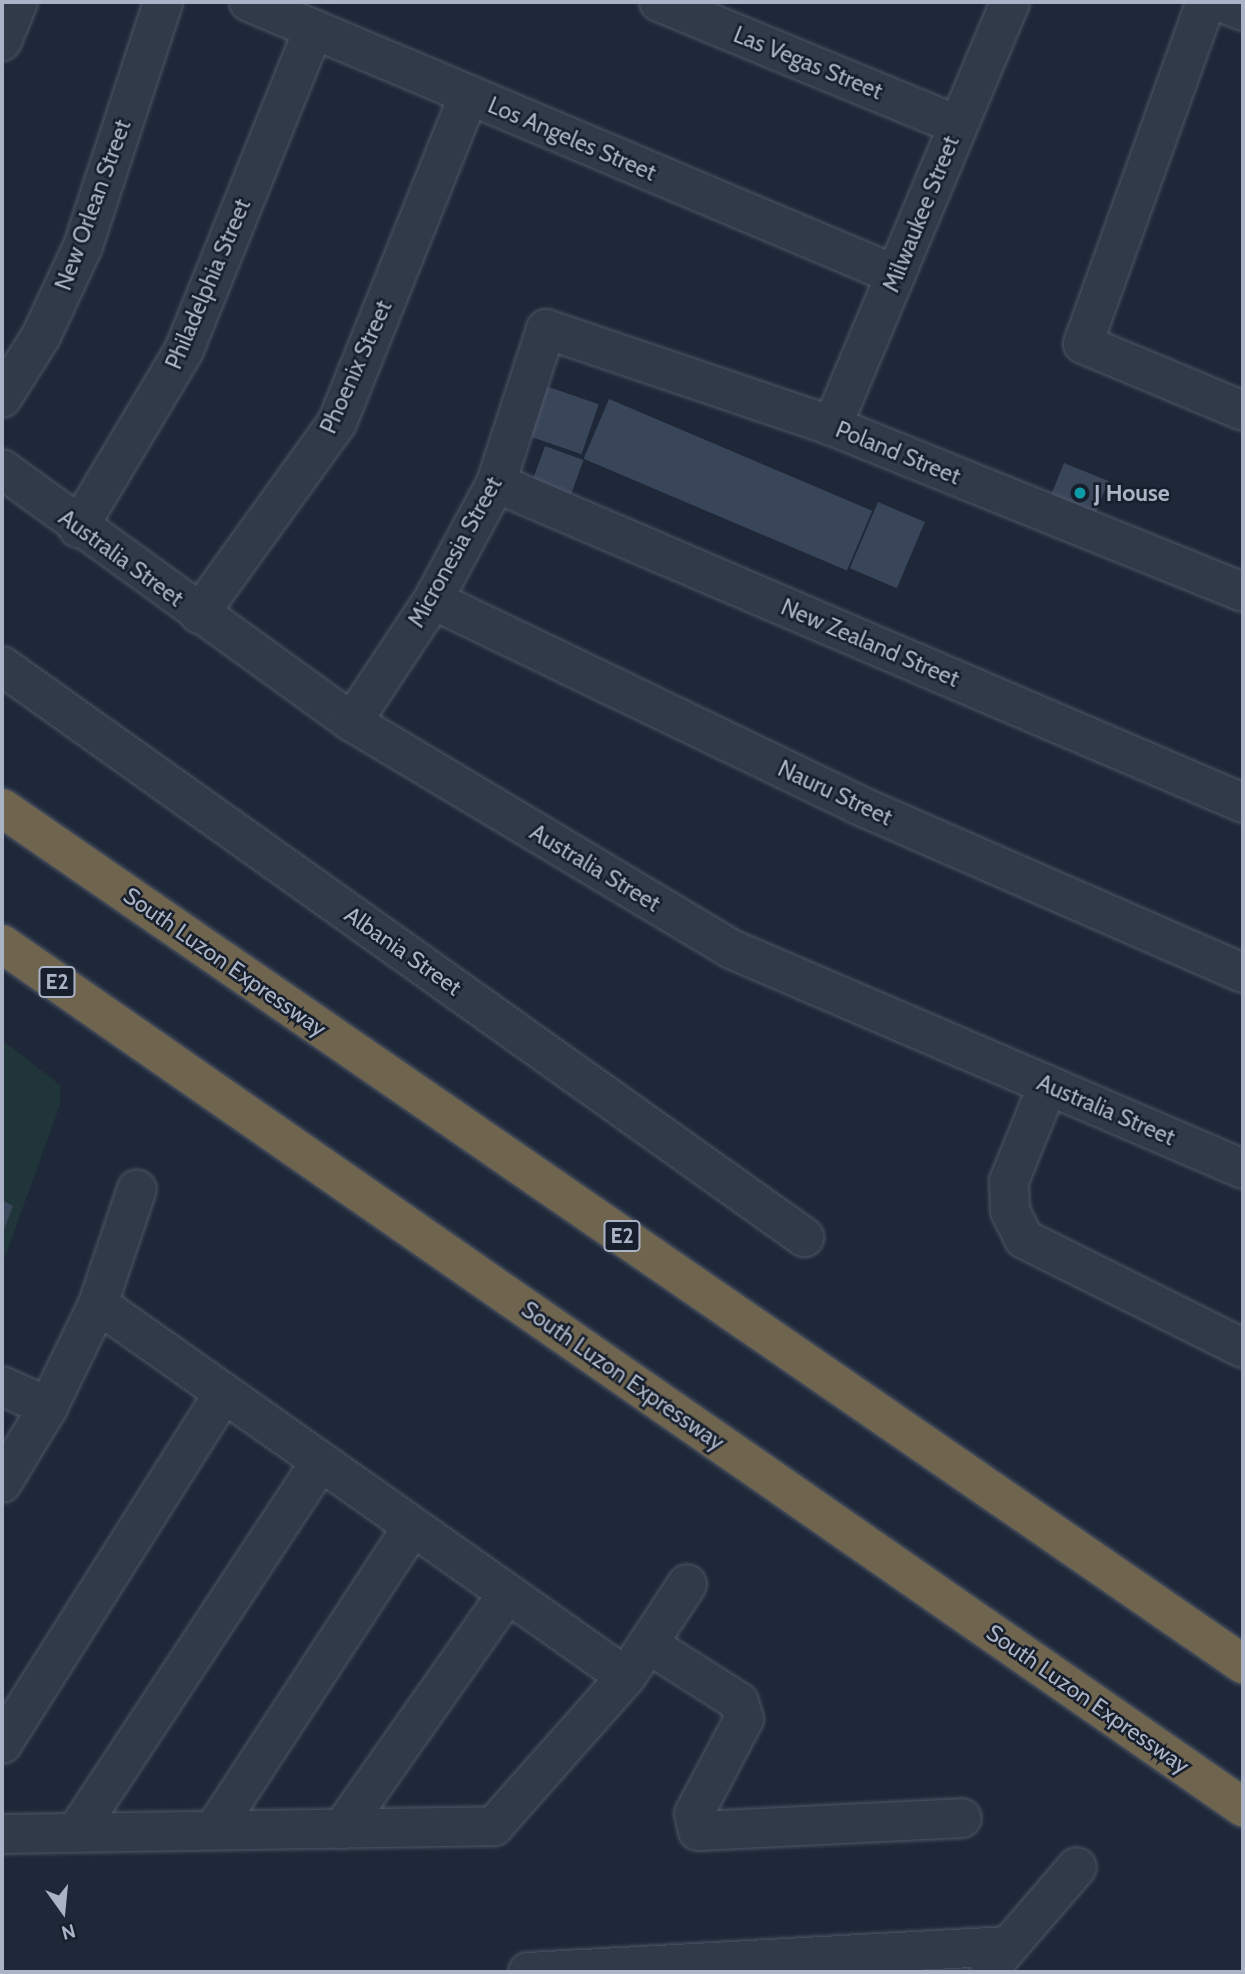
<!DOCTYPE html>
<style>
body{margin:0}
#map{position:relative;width:1245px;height:1974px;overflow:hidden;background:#1e2838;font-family:Cabin,sans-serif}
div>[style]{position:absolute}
.green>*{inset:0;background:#203539}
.building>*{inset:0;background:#394559;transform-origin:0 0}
.roads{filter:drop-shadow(0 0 2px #4f5767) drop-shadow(0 0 2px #4f5767)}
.minor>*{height:38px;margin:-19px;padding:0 19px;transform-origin:19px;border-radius:19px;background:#313a49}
.motorway>*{height:38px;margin:-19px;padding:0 19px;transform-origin:19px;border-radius:19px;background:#6f644e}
.dots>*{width:19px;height:19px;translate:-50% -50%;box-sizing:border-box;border:4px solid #171f2d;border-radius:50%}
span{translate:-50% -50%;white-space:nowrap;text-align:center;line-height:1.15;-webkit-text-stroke:5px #171f2d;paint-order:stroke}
.shield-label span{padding:2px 5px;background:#171f2d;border:2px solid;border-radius:5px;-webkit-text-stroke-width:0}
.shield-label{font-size:21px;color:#abb4c6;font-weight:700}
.street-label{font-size:23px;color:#abb4c6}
.poi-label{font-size:23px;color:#abb4c6;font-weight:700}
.left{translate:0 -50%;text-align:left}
.frame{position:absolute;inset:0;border:4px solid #abb4c6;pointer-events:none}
.north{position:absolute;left:28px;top:1876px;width:70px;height:70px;-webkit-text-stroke:5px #171f2d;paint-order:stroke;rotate:165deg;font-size:19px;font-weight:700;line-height:28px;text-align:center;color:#abb4c6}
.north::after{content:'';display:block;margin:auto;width:24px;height:32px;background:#abb4c6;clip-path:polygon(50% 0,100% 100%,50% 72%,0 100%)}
</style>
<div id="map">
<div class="green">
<div style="clip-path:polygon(2px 1040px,60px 1085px,60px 1105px,2px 1265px)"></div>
</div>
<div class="building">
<div style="left:543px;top:385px;width:59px;height:53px;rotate:19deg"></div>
<div style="left:609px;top:399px;width:286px;height:65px;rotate:23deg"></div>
<div style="left:545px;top:446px;width:41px;height:50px;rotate:20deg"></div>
<div style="left:1064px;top:463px;width:48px;height:43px;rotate:22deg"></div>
<div style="left:878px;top:502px;width:51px;height:72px;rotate:23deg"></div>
<div style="clip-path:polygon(2px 1200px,13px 1206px,2px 1235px)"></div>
</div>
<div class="roads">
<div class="minor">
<div style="left:249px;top:2px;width:702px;rotate:22.88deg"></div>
<div style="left:659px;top:2px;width:322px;rotate:22.4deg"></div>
<div style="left:1206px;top:2px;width:363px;rotate:109.8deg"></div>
<div style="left:1083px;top:344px;width:173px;rotate:22.7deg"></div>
<div style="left:1220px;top:2px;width:25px;rotate:21deg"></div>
<div style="left:2px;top:41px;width:42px;rotate:-67.7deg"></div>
<div style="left:2px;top:398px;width:73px;rotate:-57.8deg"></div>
<div style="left:41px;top:336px;width:99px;rotate:-65deg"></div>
<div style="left:83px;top:246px;width:257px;rotate:-71.8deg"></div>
<div style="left:832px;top:426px;width:460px;rotate:-67.2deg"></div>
<div style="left:2px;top:469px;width:432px;rotate:35.9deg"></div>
<div style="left:352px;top:722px;width:442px;rotate:30.9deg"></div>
<div style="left:731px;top:949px;width:557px;rotate:23.25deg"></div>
<div style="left:496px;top:483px;width:813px;rotate:23.19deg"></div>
<div style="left:78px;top:528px;width:207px;rotate:-59.2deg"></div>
<div style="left:184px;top:350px;width:346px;rotate:-68deg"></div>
<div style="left:433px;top:600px;width:470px;rotate:25.7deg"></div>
<div style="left:856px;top:804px;width:422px;rotate:23.6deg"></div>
<div style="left:199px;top:614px;width:236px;rotate:-54.2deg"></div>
<div style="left:337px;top:423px;width:354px;rotate:-68.1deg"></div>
<div style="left:2px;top:666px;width:985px;rotate:35.45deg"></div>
<div style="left:352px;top:722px;width:146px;rotate:-56.4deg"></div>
<div style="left:433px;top:600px;width:133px;rotate:-61.7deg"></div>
<div style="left:496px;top:483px;width:162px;rotate:-72deg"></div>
<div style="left:546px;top:329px;width:302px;rotate:18.7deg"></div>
<div style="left:832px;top:426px;width:443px;rotate:22deg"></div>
<div style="left:1048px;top:1085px;width:104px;rotate:112.1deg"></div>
<div style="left:1009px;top:1181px;width:30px;rotate:88deg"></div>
<div style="left:1010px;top:1211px;width:31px;rotate:63deg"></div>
<div style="left:1024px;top:1239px;width:245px;rotate:26.5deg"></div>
<div style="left:98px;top:1304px;width:646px;rotate:35.24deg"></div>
<div style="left:2px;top:1386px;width:51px;rotate:24.5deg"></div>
<div style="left:2px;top:1483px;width:89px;rotate:-58.8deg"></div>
<div style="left:48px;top:1407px;width:114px;rotate:-64.1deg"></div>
<div style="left:98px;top:1304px;width:121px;rotate:-71.3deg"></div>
<div style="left:648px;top:1644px;width:108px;rotate:32.5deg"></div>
<div style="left:739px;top:1702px;width:18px;rotate:74deg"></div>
<div style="left:744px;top:1719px;width:107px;rotate:117.8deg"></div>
<div style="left:694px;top:1814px;width:17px;rotate:77deg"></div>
<div style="left:698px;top:1831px;width:264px;rotate:-2.8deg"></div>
<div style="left:2px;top:1744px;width:413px;rotate:-57.7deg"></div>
<div style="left:342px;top:1829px;width:285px;rotate:-54.9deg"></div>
<div style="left:214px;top:1830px;width:360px;rotate:-56.8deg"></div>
<div style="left:77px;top:1831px;width:442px;rotate:-56.6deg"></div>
<div style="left:2px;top:1834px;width:492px;rotate:-0.9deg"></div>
<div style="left:494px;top:1826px;width:199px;rotate:-48.5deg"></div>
<div style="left:626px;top:1677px;width:111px;rotate:-56.7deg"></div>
<div style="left:990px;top:1968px;width:133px;rotate:-49.3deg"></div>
<div style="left:528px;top:1972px;width:478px;rotate:-3.1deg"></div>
</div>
<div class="motorway">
<div style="left:2px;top:808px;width:1508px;rotate:34.6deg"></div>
<div style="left:2px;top:944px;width:1512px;rotate:34.82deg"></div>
</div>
</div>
<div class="dots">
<div style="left:1080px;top:493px;background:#0f9aa8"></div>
</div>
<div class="shield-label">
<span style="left:57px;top:982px">E2</span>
<span style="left:622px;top:1236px">E2</span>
</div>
<div class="street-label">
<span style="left:808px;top:63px;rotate:22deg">Las Vegas Street</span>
<span style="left:572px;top:139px;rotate:23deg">Los Angeles Street</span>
<span style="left:93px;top:205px;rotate:-70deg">New Orlean Street</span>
<span style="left:921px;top:214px;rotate:-68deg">Milwaukee Street</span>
<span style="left:208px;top:284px;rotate:-67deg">Philadelphia Street</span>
<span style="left:356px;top:367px;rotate:-66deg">Phoenix Street</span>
<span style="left:898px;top:453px;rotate:22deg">Poland Street</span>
<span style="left:455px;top:552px;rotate:-61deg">Micronesia Street</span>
<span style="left:121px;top:558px;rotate:36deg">Australia Street</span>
<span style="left:870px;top:643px;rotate:23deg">New Zealand Street</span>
<span style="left:835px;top:793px;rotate:25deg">Nauru Street</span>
<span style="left:595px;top:868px;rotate:31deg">Australia Street</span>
<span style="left:403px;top:951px;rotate:35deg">Albania Street</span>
<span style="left:225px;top:962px;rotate:35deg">South Luzon Expressway</span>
<span style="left:1106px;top:1110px;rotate:23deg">Australia Street</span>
<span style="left:623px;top:1376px;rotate:35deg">South Luzon Expressway</span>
<span style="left:1088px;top:1699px;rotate:35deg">South Luzon Expressway</span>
</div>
<div class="poi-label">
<span class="left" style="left:1094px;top:493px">J House</span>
</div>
<div class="frame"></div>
<div class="north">N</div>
</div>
